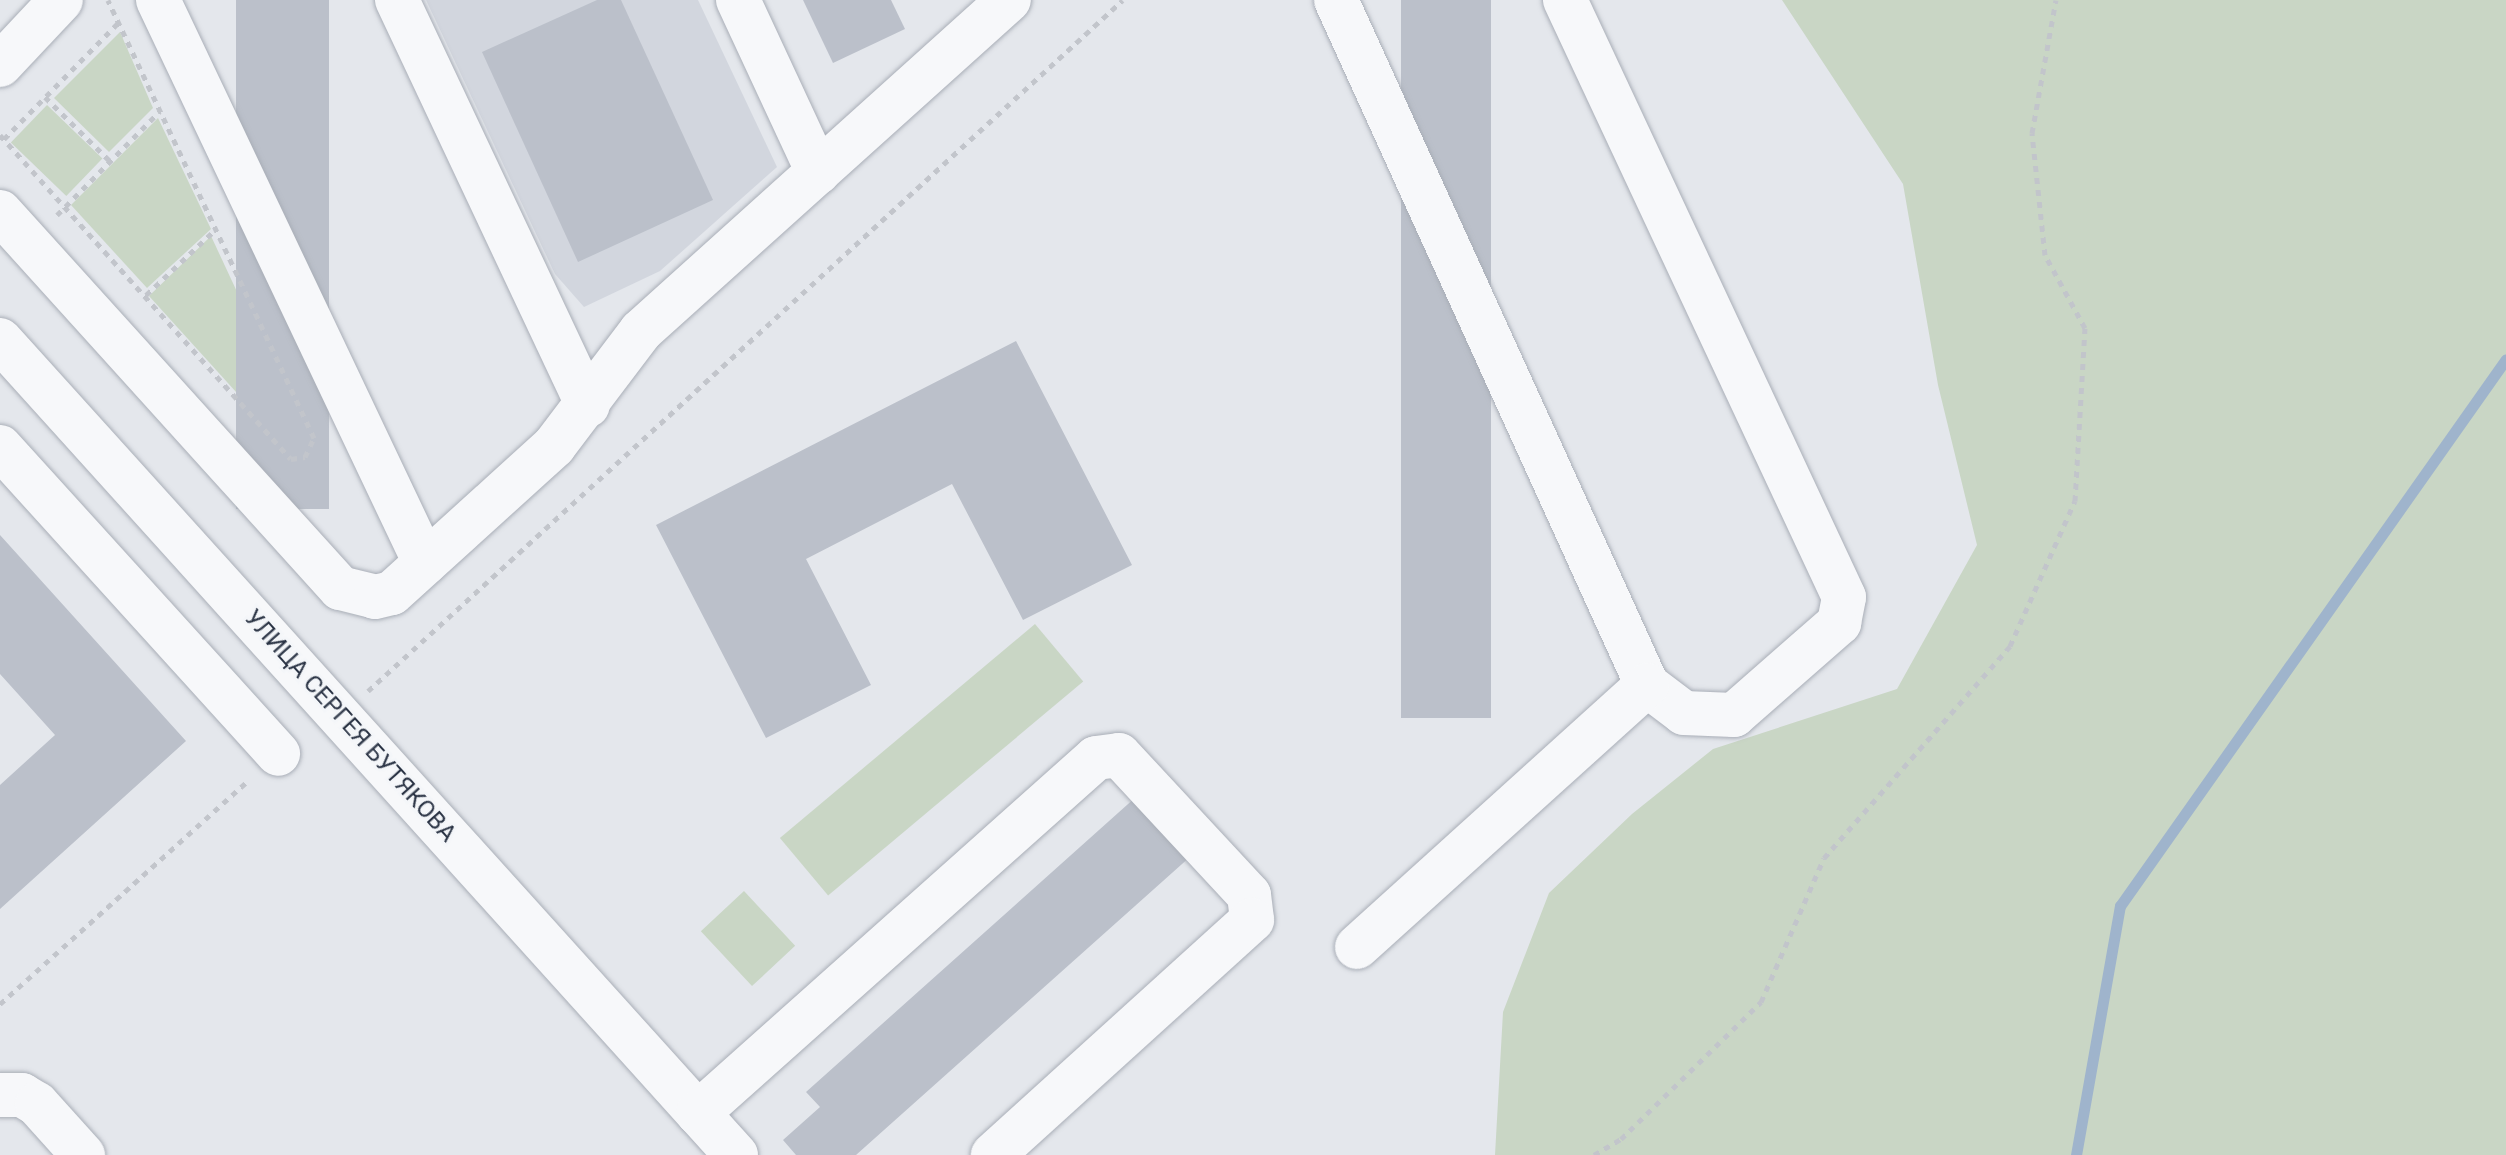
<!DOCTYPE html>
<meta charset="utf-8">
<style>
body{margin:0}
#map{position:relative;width:2506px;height:1155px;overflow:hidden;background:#e4e7ec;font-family:Roboto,sans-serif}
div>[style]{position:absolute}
.built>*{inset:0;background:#d2d6de}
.green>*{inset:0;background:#c9d6c5;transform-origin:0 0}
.stream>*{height:11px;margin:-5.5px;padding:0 5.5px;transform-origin:5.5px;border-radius:5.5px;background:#9fb4cc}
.building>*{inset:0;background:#bbc0ca;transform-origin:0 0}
.path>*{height:5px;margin-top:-2.5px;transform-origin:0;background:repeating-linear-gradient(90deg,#c2c5cb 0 6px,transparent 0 12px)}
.roads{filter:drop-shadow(0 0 2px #a9aeb7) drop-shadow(0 0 2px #a9aeb7)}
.minor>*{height:44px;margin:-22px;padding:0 22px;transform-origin:22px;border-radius:22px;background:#f7f8fa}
span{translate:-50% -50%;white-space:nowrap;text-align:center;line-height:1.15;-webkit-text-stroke:6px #f4f6f9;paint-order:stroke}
.street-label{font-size:24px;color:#2b3445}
</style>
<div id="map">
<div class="built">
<div style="clip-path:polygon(426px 0,698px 0,777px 167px,660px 271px,584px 307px,555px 274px)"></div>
</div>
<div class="green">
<div style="clip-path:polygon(1782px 0,2506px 0,2506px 1155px,1495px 1155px,1503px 1012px,1549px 893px,1632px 814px,1713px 749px,1897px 689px,1977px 545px,1938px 385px,1903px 184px)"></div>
<div style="clip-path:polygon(120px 32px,153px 108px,109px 152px,54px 98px)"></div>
<div style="left:47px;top:105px;width:77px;height:52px;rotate:44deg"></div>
<div style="clip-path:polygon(158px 118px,211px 229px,147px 288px,71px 205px)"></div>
<div style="clip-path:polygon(211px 236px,309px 446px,294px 456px,149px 296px)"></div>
<div style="left:1035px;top:624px;width:75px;height:333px;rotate:50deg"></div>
<div style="left:744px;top:891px;width:75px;height:59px;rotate:47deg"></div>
</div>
<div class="stream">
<div style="left:2076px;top:1155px;width:253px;rotate:-80deg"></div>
<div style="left:2120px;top:906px;width:669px;rotate:-54.79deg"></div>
</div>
<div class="building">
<div style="left:236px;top:0;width:93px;height:509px"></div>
<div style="clip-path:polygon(597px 0,621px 0,713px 200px,578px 262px,482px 52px)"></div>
<div style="clip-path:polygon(803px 0,891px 0,905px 29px,833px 63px)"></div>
<div style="left:1401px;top:0;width:90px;height:718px"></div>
<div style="clip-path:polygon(1016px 341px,1132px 565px,1023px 620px,952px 484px,806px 559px,871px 685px,766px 738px,656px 525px)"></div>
<div style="clip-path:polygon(0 535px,186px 741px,0 909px,0 785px,55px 735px,0 674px)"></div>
<div style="clip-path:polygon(1137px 796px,1191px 856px,856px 1155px,796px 1155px,783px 1140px,820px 1107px,806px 1092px)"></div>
</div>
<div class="path">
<div style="left:45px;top:97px;width:91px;rotate:44.6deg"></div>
<div style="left:0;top:135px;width:435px;rotate:48.1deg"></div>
<div style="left:291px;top:459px;width:14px;rotate:-8deg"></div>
<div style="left:305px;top:457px;width:21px;rotate:-65deg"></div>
<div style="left:314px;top:438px;width:484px;rotate:-115.2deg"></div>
<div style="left:4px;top:139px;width:163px;rotate:-45.5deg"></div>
<div style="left:57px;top:215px;width:146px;rotate:-45.3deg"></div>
<div style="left:146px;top:295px;width:95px;rotate:-43.3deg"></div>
<div style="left:368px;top:691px;width:1023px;rotate:-42.47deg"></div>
<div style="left:0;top:1004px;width:335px;rotate:-42deg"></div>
<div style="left:1594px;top:1155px;width:31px;rotate:-31deg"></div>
<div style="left:1621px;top:1139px;width:196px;rotate:-44.4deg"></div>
<div style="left:1761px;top:1002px;width:157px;rotate:-66.4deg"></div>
<div style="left:1824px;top:858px;width:282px;rotate:-48.7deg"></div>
<div style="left:2010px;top:646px;width:159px;rotate:-65.9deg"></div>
<div style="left:2075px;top:501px;width:173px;rotate:-86.7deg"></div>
<div style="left:2085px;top:328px;width:83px;rotate:-118.7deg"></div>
<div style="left:2045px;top:255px;width:123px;rotate:-96.1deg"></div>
<div style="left:2032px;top:133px;width:135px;rotate:-79.8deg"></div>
</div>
<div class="roads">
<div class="minor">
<div style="left:158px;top:0;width:623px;rotate:64.63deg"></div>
<div style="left:397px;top:0;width:448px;rotate:64.8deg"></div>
<div style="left:738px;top:0;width:190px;rotate:65.1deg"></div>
<div style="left:1336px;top:0;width:752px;rotate:65.58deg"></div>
<div style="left:1647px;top:685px;width:46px;rotate:37.1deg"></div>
<div style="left:1684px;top:713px;width:50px;rotate:2.3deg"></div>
<div style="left:1734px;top:715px;width:140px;rotate:-41.2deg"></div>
<div style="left:1839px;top:623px;width:26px;rotate:-79deg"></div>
<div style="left:1844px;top:597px;width:659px;rotate:-115.05deg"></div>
<div style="left:0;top:65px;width:89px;rotate:-46.8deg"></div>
<div style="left:0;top:212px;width:507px;rotate:47.88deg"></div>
<div style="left:340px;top:588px;width:36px;rotate:14deg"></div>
<div style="left:375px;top:597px;width:17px;rotate:-13deg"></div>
<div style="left:392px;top:593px;width:219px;rotate:-42.2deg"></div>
<div style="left:554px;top:446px;width:144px;rotate:-52.9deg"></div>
<div style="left:641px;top:331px;width:495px;rotate:-42deg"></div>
<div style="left:0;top:340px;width:1042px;rotate:47.92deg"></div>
<div style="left:0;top:447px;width:414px;rotate:47.8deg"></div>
<div style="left:1357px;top:947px;width:391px;rotate:-42.1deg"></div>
<div style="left:0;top:1095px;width:22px"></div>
<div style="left:22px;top:1095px;width:17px;rotate:31deg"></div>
<div style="left:37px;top:1104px;width:69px;rotate:48deg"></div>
<div style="left:736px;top:1155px;width:57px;rotate:-132.1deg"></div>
<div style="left:698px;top:1113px;width:533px;rotate:-41.73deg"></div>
<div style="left:1096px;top:758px;width:23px;rotate:-7deg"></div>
<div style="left:1119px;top:755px;width:191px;rotate:47.1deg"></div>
<div style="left:1249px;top:895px;width:25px;rotate:83deg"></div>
<div style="left:1252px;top:920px;width:350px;rotate:137.8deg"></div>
</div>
</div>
<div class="street-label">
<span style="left:350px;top:726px;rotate:48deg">УЛИЦА СЕРГЕЯ БУТЯКОВА</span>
</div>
</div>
